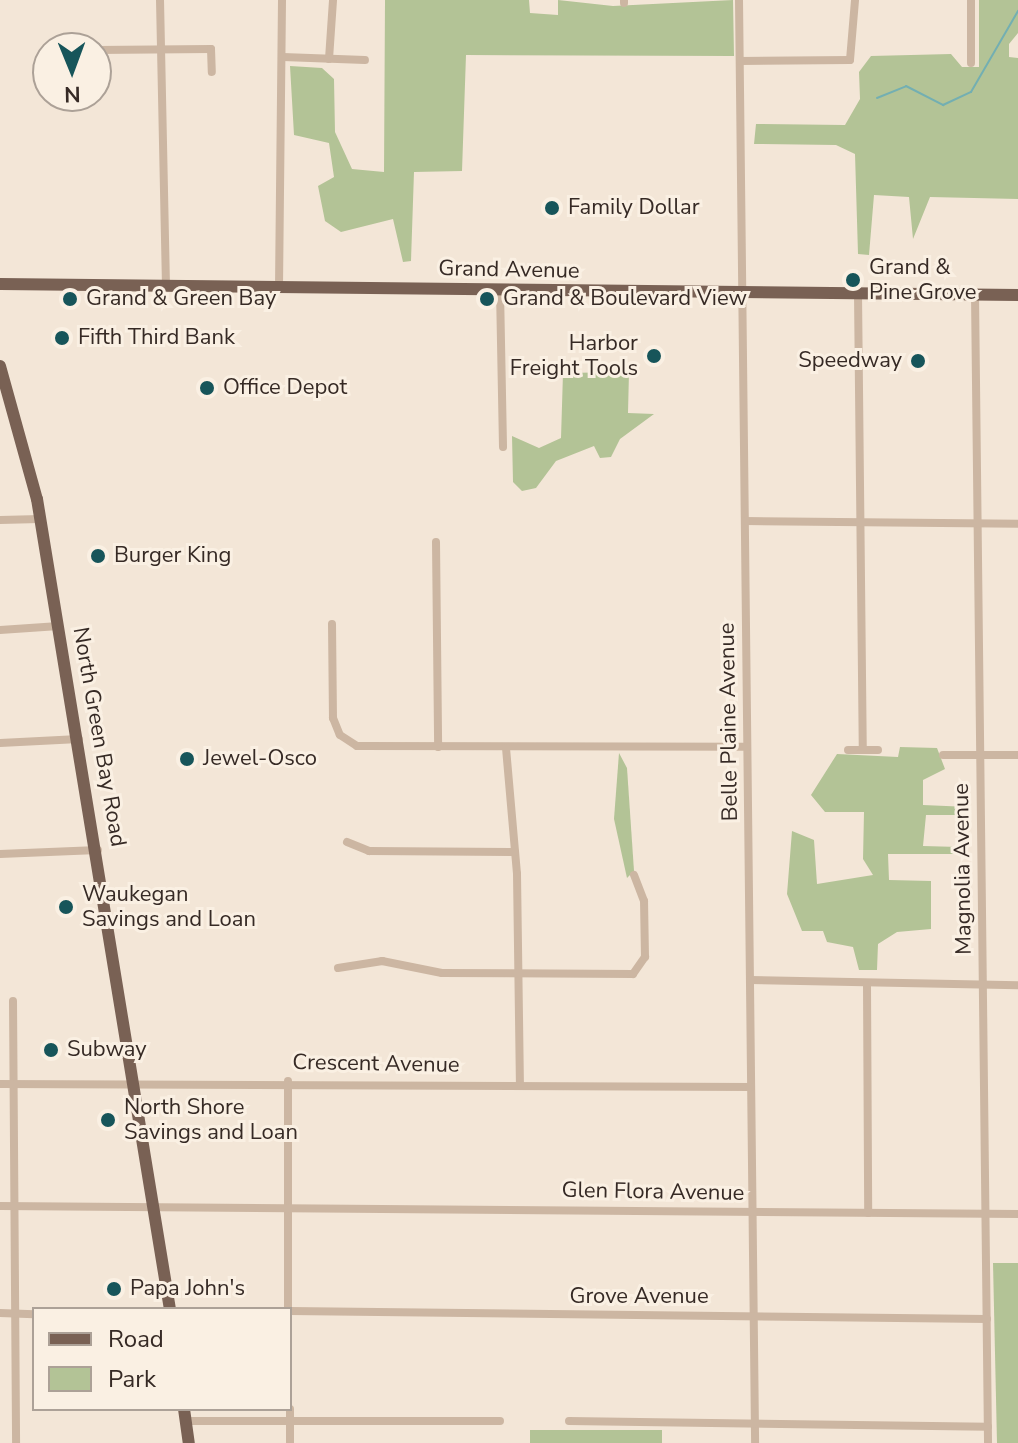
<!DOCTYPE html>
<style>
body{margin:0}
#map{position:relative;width:1018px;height:1443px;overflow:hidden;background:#f3e6d7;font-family:"Nunito Sans",sans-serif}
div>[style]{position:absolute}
.green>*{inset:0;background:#b3c396;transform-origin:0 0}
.stream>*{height:2px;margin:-1px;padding:0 1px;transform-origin:1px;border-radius:1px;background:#73afb2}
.minor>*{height:8px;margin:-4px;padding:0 4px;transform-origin:4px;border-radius:4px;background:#ccb6a2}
.primary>*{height:12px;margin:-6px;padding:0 6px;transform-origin:6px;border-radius:6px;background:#796154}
.dots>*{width:22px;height:22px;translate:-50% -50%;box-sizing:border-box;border:4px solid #faf0e3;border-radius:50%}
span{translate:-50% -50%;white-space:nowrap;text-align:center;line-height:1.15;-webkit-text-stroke:6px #faf0e3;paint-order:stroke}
.poi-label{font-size:22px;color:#362a25}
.left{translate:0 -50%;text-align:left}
.right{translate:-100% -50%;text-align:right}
.street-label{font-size:22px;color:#362a25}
.legend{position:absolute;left:32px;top:1307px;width:260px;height:104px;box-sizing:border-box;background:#faf0e3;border:2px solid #aca197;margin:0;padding:10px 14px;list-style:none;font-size:24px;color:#362a25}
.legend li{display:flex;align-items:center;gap:16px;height:40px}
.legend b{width:40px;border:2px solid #aca197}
.north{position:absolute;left:32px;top:32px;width:80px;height:80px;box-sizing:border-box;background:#faf0e3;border:2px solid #aca197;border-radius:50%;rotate:179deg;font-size:22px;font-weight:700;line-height:32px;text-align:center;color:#362a25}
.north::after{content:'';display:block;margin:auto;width:28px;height:36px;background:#17555a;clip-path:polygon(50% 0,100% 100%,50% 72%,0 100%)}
</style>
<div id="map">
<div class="green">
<div style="clip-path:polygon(385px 0,529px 0,530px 13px,558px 15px,558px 0,613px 6px,733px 0,734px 56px,466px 55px,462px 171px,414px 172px,411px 261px,403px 262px,393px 219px,341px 232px,325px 221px,318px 186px,334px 177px,329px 143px,294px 135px,290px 66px,322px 68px,334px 79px,335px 132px,352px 169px,384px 172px)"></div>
<div style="clip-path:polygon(979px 0,1018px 0,1018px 33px,1009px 44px,1009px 57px,1018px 58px,1018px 199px,930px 197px,913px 239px,909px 197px,874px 195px,869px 255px,858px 254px,855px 154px,836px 145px,754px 144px,756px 124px,845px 125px,860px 99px,859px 72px,871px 56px,951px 54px,962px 67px,979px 67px)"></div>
<div style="clip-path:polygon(629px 372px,628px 413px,654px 414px,620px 439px,611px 457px,600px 458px,594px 446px,556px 461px,536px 488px,522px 491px,513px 482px,512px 436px,539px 448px,561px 438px,563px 373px)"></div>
<div style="clip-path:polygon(900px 747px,937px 748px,945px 769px,923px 780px,923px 805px,969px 807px,970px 815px,926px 815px,923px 846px,959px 847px,957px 854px,888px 854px,889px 880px,931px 881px,931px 929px,897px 932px,878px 944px,877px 970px,859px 970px,853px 947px,827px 942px,823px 931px,802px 931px,787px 894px,792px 831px,814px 840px,817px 884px,873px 875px,863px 859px,864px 812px,825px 812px,811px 795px,837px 754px,898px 757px)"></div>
<div style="clip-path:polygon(619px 753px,627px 768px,634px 871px,627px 878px,614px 819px)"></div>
<div style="clip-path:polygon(993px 1263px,1018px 1263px,1018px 1443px,997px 1443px)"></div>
<div style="left:530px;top:1430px;width:132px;height:13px"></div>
</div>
<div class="stream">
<div style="left:877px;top:98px;width:31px;rotate:-22deg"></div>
<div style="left:906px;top:86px;width:42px;rotate:27.2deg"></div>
<div style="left:943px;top:105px;width:31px;rotate:-25deg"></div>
<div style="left:971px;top:92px;width:94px;rotate:-59.9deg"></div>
</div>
<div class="minor">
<div style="left:160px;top:0;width:286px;rotate:88.8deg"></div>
<div style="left:624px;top:0;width:3px;rotate:90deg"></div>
<div style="left:739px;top:0;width:1443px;rotate:89.36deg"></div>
<div style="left:971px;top:0;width:63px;rotate:90deg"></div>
<div style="left:96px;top:50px;width:115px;rotate:-0.5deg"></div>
<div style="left:211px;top:49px;width:23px;rotate:88deg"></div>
<div style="left:283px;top:57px;width:82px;rotate:2.1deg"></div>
<div style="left:329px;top:59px;width:59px;rotate:-86.1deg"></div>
<div style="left:740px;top:61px;width:110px;rotate:-0.5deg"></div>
<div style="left:850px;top:60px;width:60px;rotate:-85.2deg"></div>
<div style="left:279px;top:287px;width:287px;rotate:-89.4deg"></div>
<div style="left:500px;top:290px;width:157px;rotate:88.9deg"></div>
<div style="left:858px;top:293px;width:457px;rotate:89.4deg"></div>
<div style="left:975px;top:294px;width:1149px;rotate:89.35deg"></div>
<div style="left:0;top:520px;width:40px;rotate:-1.4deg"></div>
<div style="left:745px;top:521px;width:273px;rotate:0.6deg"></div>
<div style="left:436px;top:542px;width:205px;rotate:89.4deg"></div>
<div style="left:332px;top:624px;width:94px;rotate:89.4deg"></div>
<div style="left:333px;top:718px;width:18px;rotate:68deg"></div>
<div style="left:340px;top:735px;width:20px;rotate:33deg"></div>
<div style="left:357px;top:746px;width:390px;rotate:0.1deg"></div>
<div style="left:0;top:630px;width:59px;rotate:-3.9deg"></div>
<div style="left:0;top:743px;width:79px;rotate:-2.9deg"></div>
<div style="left:506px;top:748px;width:126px;rotate:85deg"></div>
<div style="left:517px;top:874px;width:210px;rotate:89.2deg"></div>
<div style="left:848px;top:750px;width:30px"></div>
<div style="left:943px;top:755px;width:75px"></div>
<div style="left:347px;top:842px;width:24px;rotate:22deg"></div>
<div style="left:369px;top:851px;width:146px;rotate:0.4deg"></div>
<div style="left:0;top:854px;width:98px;rotate:-2.3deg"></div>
<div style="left:338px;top:968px;width:45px;rotate:-9deg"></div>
<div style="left:382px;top:961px;width:61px;rotate:11.3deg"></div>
<div style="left:442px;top:973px;width:191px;rotate:0.3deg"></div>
<div style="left:633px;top:974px;width:21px;rotate:-55deg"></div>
<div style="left:645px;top:957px;width:56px;rotate:-91deg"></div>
<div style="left:644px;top:901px;width:28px;rotate:-111deg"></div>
<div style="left:750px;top:980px;width:268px;rotate:1.1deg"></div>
<div style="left:867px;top:985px;width:228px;rotate:89.7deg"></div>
<div style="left:13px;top:1001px;width:442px;rotate:89.6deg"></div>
<div style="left:288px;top:1081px;width:228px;rotate:90deg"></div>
<div style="left:0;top:1084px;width:751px;rotate:0.23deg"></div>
<div style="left:0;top:1206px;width:1018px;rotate:0.45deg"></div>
<div style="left:290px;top:1311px;width:697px;rotate:0.66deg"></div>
<div style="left:0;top:1313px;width:34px;rotate:2deg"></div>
<div style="left:290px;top:1409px;width:34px;rotate:90deg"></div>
<div style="left:186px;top:1421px;width:314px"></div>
<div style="left:569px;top:1421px;width:419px;rotate:0.8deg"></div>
</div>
<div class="primary">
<div style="left:0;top:284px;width:1018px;rotate:0.62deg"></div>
<div style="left:0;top:366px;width:138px;rotate:74.5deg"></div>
<div style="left:37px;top:499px;width:821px;rotate:80.68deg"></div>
<div style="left:184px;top:1409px;width:34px;rotate:82deg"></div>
</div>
<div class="dots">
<div style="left:552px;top:208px;background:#17555a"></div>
<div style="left:853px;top:280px;background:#17555a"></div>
<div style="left:70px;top:299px;background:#17555a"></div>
<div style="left:487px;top:299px;background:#17555a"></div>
<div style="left:62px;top:338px;background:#17555a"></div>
<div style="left:654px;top:356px;background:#17555a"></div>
<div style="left:918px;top:361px;background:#17555a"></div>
<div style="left:207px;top:388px;background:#17555a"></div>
<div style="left:98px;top:556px;background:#17555a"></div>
<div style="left:187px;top:759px;background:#17555a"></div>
<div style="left:66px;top:907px;background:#17555a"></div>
<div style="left:51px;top:1050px;background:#17555a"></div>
<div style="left:108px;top:1120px;background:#17555a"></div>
<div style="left:114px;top:1289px;background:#17555a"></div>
</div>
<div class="poi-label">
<span class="left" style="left:568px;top:208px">Family Dollar</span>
<span class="left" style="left:869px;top:280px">Grand &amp;<br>Pine Grove</span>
<span class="left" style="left:86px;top:299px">Grand &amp; Green Bay</span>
<span class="left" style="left:503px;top:299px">Grand &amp; Boulevard View</span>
<span class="left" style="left:78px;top:338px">Fifth Third Bank</span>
<span class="right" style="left:638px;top:356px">Harbor<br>Freight Tools</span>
<span class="right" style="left:902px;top:361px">Speedway</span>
<span class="left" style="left:223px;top:388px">Office Depot</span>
<span class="left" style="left:114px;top:556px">Burger King</span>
<span class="left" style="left:203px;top:759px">Jewel-Osco</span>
<span class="left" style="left:82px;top:907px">Waukegan<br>Savings and Loan</span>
<span class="left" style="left:67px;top:1050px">Subway</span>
<span class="left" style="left:124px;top:1120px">North Shore<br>Savings and Loan</span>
<span class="left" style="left:130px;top:1289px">Papa John's</span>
</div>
<div class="street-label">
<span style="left:509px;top:270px;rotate:1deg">Grand Avenue</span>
<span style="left:729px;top:722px;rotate:-91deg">Belle Plaine Avenue</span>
<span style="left:99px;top:737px;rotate:80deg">North Green Bay Road</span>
<span style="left:963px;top:869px;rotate:-91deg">Magnolia Avenue</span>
<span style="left:376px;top:1064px;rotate:1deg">Crescent Avenue</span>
<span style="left:653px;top:1192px;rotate:1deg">Glen Flora Avenue</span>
<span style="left:639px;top:1297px">Grove Avenue</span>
</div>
<ul class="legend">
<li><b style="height:10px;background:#796154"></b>Road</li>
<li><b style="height:22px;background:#b3c396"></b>Park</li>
</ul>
<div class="north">N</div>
</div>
